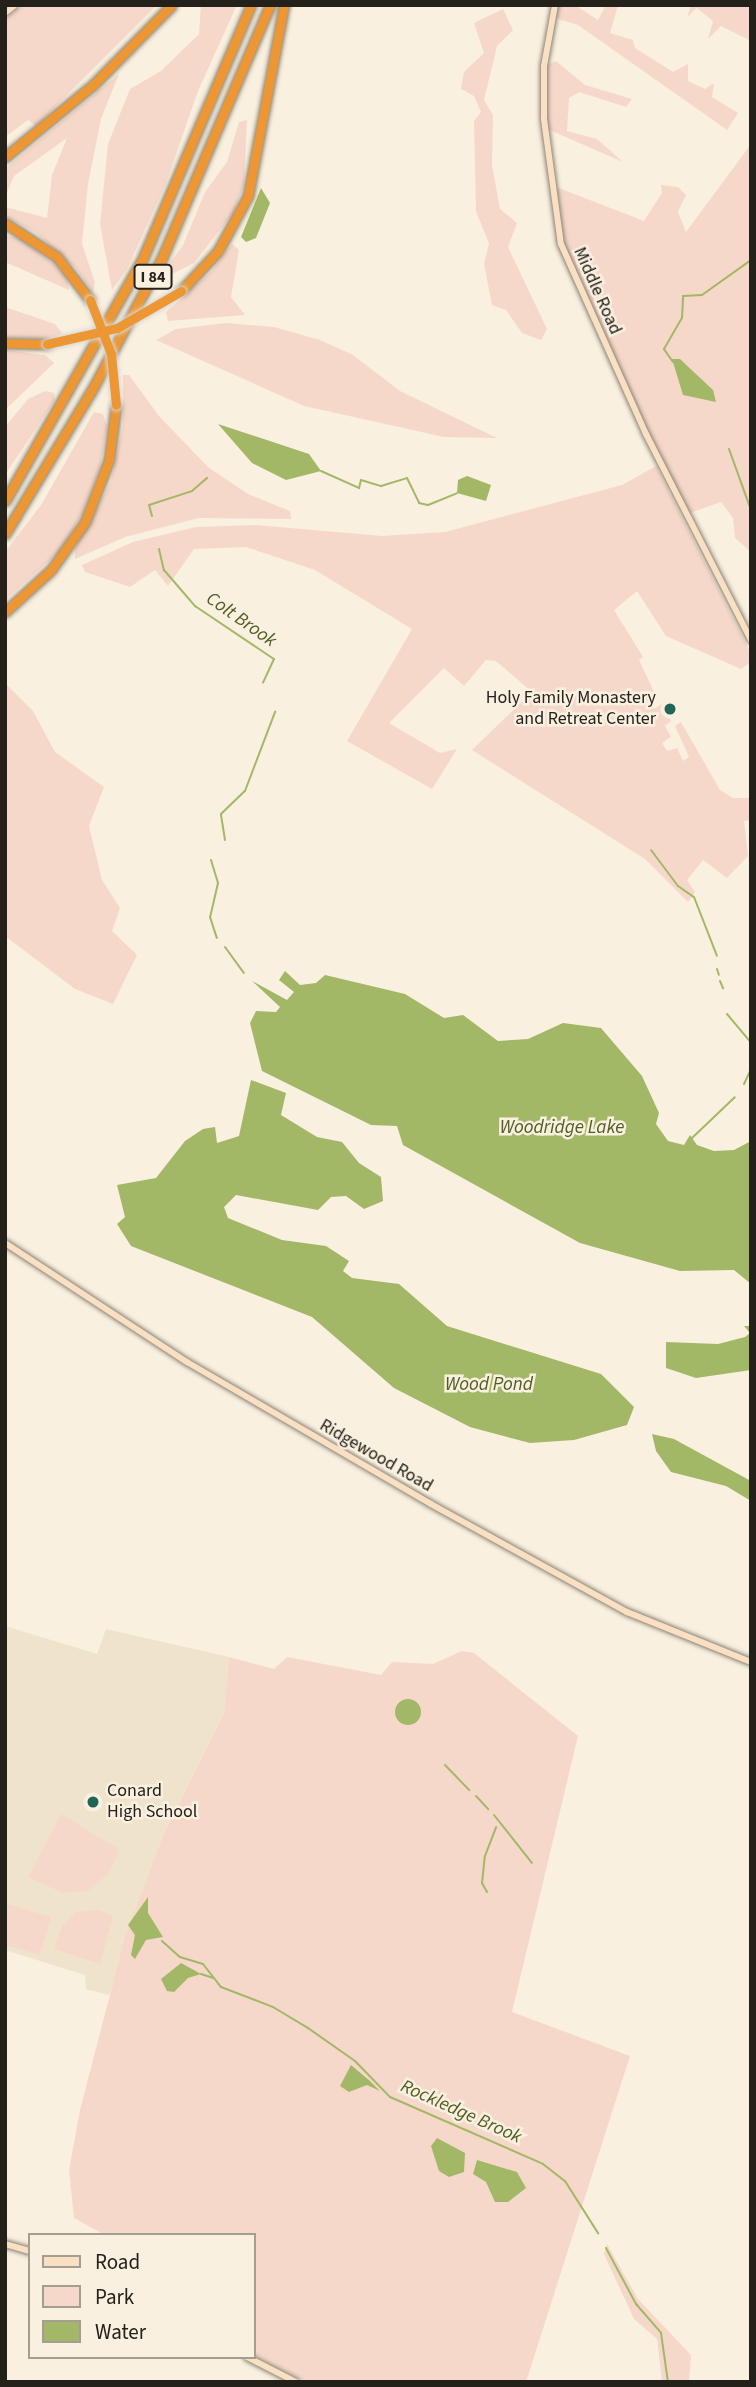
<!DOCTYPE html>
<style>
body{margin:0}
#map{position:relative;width:756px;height:2387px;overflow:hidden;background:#f9f0e0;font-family:"Source Sans 3",sans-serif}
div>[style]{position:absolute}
.built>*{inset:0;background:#efe3cc}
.green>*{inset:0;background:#f6d8ca}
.water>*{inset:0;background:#a3b866}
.round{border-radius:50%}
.stream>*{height:2px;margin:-1px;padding:0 1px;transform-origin:1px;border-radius:1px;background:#a3b866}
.roads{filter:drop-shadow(0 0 2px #8b8475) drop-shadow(0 0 2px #8b8475)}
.secondary>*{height:6px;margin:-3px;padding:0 3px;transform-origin:3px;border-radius:3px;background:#f9e0c2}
.highway>*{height:9px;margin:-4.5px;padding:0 4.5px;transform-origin:4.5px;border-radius:4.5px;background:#ec9733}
.bridges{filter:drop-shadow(0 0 2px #d8d7d6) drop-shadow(0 0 2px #d8d7d6)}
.highway-bridge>*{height:9px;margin:-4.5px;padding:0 4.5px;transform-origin:4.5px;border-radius:4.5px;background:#ec9733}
.dots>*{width:19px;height:19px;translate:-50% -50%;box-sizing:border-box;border:4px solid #f9f0e0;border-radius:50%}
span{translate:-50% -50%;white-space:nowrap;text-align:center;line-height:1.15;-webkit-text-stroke:5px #f9f0e0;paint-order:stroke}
.shield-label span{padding:2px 5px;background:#f9f0e0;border:2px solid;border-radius:5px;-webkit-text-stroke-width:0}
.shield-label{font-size:16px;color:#24211b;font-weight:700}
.street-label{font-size:18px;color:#24211b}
.poi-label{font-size:18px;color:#24211b}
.right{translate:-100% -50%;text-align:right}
.left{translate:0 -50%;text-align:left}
.water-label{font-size:19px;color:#505d23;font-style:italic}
.frame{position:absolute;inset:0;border:7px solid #24211b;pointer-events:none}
.legend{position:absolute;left:28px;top:2233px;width:228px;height:126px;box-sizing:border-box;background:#f9f0e0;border:2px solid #a49d91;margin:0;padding:9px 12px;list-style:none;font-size:21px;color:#24211b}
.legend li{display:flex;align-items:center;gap:14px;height:35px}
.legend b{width:35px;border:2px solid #a49d91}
</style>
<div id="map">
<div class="built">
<div style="clip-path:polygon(5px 1626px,97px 1654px,106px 1629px,229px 1657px,224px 1713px,165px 1831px,109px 1995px,86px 1989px,85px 1975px,5px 1950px)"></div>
</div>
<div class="green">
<div style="clip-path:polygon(23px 5px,157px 5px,36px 126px,28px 120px,5px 137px,5px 19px)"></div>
<div style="clip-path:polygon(201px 5px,237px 5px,198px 91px,166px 183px,127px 269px,112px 290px,100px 224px,108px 144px,130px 89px,161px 71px,199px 34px)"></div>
<div style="clip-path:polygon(555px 5px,575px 5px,598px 20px,606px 5px,618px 5px,610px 33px,633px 40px,635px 48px,673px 72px,688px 64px,688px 81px,705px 89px,714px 83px,712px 97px,738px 113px,727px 130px,578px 25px,552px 17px)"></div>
<div style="clip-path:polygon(691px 5px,751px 5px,751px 41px,721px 26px,708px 39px,713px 21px,697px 8px,687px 17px)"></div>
<div style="clip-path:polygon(503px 9px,513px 30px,497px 46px,484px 100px,493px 115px,492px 165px,500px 209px,517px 223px,508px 247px,547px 329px,541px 340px,522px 333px,506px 310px,492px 305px,484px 264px,489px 244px,476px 211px,474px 121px,481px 112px,474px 96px,461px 89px,464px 72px,484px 53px,474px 23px)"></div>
<div style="clip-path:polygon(556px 61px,585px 85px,632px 99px,626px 107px,579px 92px,569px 98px,567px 131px,597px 139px,623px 162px,545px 128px,544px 66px)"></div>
<div style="clip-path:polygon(119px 74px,101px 119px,88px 184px,82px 244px,95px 282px,93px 292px,76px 268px,35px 232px,5px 216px,5px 207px,47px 218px,52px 175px,67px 138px,14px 176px,5px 197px,5px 169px)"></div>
<div style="clip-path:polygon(247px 120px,244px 185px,233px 213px,194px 263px,168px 276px,166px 268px,183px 245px,205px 192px,227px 162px,239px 122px)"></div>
<div style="clip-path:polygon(751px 144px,751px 552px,735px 538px,733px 518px,721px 502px,687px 514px,567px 262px,551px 185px,644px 221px,662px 193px,661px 185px,678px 187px,686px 195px,678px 212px,686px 232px)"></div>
<div style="clip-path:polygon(5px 235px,20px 239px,54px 264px,67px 278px,69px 290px,5px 262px)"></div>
<div style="clip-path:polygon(232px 244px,239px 250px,231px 297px,245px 315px,168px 321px,166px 312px,211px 272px)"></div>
<div style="clip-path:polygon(5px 307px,55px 324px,62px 333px,55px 339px,5px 337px)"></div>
<div style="clip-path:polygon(226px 323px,274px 327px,320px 340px,353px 355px,400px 391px,497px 438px,444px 437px,304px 406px,156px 340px,176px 329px)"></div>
<div style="clip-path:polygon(5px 350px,45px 355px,54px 363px,5px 410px)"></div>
<div style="clip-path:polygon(123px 375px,129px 375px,159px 416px,208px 467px,248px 494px,290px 511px,291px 519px,199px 518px,125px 537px,75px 559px,75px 549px,111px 482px,123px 425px)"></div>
<div style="clip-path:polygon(45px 391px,54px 393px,55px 400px,5px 475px,5px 427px,28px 399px)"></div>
<div style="clip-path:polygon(94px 412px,103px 414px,107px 426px,100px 467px,82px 514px,60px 551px,5px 600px,5px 552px,41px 505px)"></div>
<div style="clip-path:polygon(656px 466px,751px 654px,751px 662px,741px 669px,666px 636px,637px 591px,614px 610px,643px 657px,639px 660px,657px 698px,650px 703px,654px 709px,662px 704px,671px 721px,665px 726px,671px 737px,662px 743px,667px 751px,677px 748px,683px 761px,689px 757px,675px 726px,681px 722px,720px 790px,733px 798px,751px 798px,751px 820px,744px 821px,748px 856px,727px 878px,703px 860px,687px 880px,695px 892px,688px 902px,645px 859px,472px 750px,532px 692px,496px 661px,486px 660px,464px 686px,444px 668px,389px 723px,440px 753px,457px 749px,432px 789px,347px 741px,412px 629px,315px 570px,246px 547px,194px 549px,168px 586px,155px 570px,130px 587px,85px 572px,82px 565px,133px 542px,196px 527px,256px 525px,382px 536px,445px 532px,622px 485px)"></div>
<div style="clip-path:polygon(5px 683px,33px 711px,55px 752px,104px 787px,89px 826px,102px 880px,120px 908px,112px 931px,137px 955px,113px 1004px,75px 989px,5px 936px)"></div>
<div style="clip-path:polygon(462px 1651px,474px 1653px,578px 1736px,512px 2012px,630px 2056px,526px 2382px,306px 2382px,254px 2356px,254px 2235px,105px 2235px,74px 2218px,69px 2170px,80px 2110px,125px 1937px,165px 1831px,224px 1713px,229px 1657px,274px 1669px,287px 1657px,381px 1675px,392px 1662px,433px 1664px)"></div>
<div style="clip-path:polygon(61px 1814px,120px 1850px,108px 1874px,88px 1891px,63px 1893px,28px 1877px)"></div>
<div style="clip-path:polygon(5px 1903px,51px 1917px,40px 1955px,5px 1945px)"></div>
<div style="clip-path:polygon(98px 1910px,113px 1916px,100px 1964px,54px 1949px,62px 1926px,76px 1912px)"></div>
<div style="clip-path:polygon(607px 2244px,638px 2299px,691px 2355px,689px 2382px,662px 2382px,657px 2339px,634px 2319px,604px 2254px)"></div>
</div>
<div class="water">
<div style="clip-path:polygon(261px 188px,270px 203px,256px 238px,246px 242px,241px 237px)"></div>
<div style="clip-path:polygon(672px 359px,680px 359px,713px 390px,716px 402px,683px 395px)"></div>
<div style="clip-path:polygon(218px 424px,309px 454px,321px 471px,286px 480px,252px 463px)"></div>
<div style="clip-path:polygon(467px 476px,491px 485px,486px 501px,457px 493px,458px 480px)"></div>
<div style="clip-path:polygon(285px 971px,300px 985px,316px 983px,325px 975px,405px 994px,444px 1018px,463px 1015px,498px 1041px,528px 1039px,563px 1023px,601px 1028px,642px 1076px,659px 1113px,656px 1124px,668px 1141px,684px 1145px,690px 1135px,697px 1145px,714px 1151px,734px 1150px,751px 1141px,751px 1284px,734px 1270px,680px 1271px,580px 1243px,403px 1145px,397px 1126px,371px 1125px,262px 1071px,250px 1023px,256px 1011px,276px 1012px,280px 1007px,252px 981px,287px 1000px,294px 992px,279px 980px)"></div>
<div style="clip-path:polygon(251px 1080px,286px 1093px,281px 1115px,317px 1137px,342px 1142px,359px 1163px,381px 1177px,383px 1201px,364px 1209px,346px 1196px,331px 1197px,318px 1210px,236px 1195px,224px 1207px,228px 1218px,282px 1240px,326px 1246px,349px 1261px,343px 1271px,352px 1278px,399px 1284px,447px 1326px,601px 1374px,634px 1407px,627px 1425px,574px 1440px,530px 1443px,470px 1427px,394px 1388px,312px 1317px,131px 1246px,117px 1224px,125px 1217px,117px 1185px,156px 1178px,185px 1141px,203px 1129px,215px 1127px,217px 1143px,239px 1136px)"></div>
<div style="clip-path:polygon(744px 1326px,751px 1326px,751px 1370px,696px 1378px,666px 1368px,666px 1342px,718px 1344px,745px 1337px,750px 1333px)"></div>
<div style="clip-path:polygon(652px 1434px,674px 1439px,751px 1481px,751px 1501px,726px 1486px,671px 1472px,656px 1451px)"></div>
<div class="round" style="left:395px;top:1699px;width:26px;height:26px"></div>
<div style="clip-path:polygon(148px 1897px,148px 1913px,163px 1937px,146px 1940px,135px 1959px,131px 1955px,135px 1935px,128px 1925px)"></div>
<div style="clip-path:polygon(181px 1963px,201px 1974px,188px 1978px,174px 1992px,167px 1991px,161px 1979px)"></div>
<div style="clip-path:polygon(351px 2065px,370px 2081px,380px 2091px,367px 2085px,349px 2092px,340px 2086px)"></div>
<div style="clip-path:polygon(437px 2138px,465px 2153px,464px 2172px,449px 2177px,439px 2171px,431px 2146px)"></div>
<div style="clip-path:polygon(477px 2160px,517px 2172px,526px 2188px,508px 2202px,495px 2202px,486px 2182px,473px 2174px)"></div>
</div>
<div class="stream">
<div style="left:751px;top:198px;width:10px;rotate:90deg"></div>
<div style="left:673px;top:362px;width:16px;rotate:-125deg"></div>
<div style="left:664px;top:349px;width:36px;rotate:-60deg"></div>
<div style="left:682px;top:318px;width:22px;rotate:-87deg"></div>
<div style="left:683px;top:296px;width:19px;rotate:-3deg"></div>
<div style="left:702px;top:295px;width:60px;rotate:-35.5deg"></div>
<div style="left:729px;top:449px;width:65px;rotate:70.2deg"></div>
<div style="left:321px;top:471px;width:42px;rotate:24.1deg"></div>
<div style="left:359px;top:488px;width:8px;rotate:-76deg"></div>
<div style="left:361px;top:480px;width:21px;rotate:17deg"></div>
<div style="left:381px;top:486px;width:27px;rotate:-17deg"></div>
<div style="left:407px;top:478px;width:28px;rotate:64deg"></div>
<div style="left:419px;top:503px;width:9px;rotate:13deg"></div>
<div style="left:428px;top:505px;width:31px;rotate:-22deg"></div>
<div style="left:152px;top:516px;width:11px;rotate:-105deg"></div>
<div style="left:149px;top:505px;width:45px;rotate:-18deg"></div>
<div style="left:192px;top:491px;width:20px;rotate:-41deg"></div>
<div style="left:159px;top:549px;width:22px;rotate:77deg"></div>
<div style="left:164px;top:570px;width:48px;rotate:49.3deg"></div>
<div style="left:195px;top:606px;width:95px;rotate:33.9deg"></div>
<div style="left:274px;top:659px;width:26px;rotate:115deg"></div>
<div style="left:225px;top:840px;width:26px;rotate:-99deg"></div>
<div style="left:221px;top:814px;width:33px;rotate:-44deg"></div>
<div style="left:245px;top:791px;width:85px;rotate:-69.2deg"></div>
<div style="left:651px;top:850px;width:45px;rotate:53.1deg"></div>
<div style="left:678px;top:886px;width:19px;rotate:35deg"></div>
<div style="left:694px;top:897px;width:63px;rotate:68.7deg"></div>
<div style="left:211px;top:860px;width:24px;rotate:73deg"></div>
<div style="left:218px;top:883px;width:35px;rotate:103deg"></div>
<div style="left:210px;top:917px;width:22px;rotate:72deg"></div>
<div style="left:225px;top:947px;width:32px;rotate:54deg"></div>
<div style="left:717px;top:969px;width:6px;rotate:72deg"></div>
<div style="left:720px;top:981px;width:8px;rotate:67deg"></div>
<div style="left:727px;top:1014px;width:38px;rotate:50deg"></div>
<div style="left:744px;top:1084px;width:17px;rotate:-65deg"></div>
<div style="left:692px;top:1138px;width:59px;rotate:-43.6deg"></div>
<div style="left:445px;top:1765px;width:35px;rotate:46deg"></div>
<div style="left:476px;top:1796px;width:18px;rotate:47deg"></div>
<div style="left:494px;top:1815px;width:61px;rotate:51.6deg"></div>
<div style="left:487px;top:1892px;width:10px;rotate:-119deg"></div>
<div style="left:482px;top:1883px;width:27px;rotate:-84deg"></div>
<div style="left:485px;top:1856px;width:31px;rotate:-69deg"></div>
<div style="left:162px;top:1941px;width:24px;rotate:42deg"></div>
<div style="left:180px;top:1957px;width:24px;rotate:17deg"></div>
<div style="left:203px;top:1964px;width:29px;rotate:52deg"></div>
<div style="left:221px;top:1987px;width:56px;rotate:21deg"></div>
<div style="left:273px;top:2007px;width:41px;rotate:31deg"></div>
<div style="left:308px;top:2028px;width:57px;rotate:35.1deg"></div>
<div style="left:355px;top:2061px;width:50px;rotate:45.8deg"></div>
<div style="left:390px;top:2097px;width:167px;rotate:23.6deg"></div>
<div style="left:543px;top:2164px;width:28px;rotate:38deg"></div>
<div style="left:565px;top:2181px;width:62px;rotate:57.6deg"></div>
<div style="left:201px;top:1974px;width:13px;rotate:18deg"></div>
<div style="left:606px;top:2248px;width:64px;rotate:61.8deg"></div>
<div style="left:636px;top:2304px;width:38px;rotate:49deg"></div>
<div style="left:661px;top:2333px;width:49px;rotate:81.9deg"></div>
</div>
<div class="roads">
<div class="secondary">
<div style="left:555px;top:5px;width:62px;rotate:100.2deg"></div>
<div style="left:544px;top:66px;width:53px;rotate:90deg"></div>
<div style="left:544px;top:119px;width:126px;rotate:82.3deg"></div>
<div style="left:561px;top:244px;width:208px;rotate:65.9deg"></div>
<div style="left:646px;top:434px;width:231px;rotate:63deg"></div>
<div style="left:5px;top:13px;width:13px;rotate:-39deg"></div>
<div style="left:5px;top:1243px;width:217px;rotate:33.2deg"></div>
<div style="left:187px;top:1362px;width:282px;rotate:30.2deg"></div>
<div style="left:431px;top:1504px;width:224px;rotate:28.9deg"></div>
<div style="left:627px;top:1612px;width:134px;rotate:22deg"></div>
<div style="left:5px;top:2244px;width:26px;rotate:16deg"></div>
<div style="left:247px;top:2357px;width:55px;rotate:27deg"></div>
</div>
<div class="highway">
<div style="left:5px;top:157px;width:114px;rotate:-39.3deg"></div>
<div style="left:93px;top:85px;width:112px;rotate:-45.4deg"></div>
<div style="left:5px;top:223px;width:62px;rotate:33.2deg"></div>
<div style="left:57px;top:257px;width:54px;rotate:52.5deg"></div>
<div style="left:181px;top:291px;width:54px;rotate:-47.2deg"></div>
<div style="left:218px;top:251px;width:63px;rotate:-61.4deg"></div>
<div style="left:248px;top:196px;width:194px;rotate:-79.3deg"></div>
<div style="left:5px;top:343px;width:42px;rotate:1.4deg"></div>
<div style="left:5px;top:501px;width:279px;rotate:-60.4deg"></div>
<div style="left:143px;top:258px;width:275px;rotate:-66.9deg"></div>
<div style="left:5px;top:534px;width:168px;rotate:-58.9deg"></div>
<div style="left:92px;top:390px;width:149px;rotate:-62.1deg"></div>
<div style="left:162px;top:258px;width:275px;rotate:-66.9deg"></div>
<div style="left:5px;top:612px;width:62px;rotate:-42.4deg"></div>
<div style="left:51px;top:570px;width:59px;rotate:-54.7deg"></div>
<div style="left:85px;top:522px;width:66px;rotate:-68.8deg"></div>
<div style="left:109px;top:460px;width:55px;rotate:-82.7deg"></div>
</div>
</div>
<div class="bridges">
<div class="highway-bridge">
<div style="left:90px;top:300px;width:58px;rotate:68.7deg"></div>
<div style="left:111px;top:354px;width:51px;rotate:84.4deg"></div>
<div style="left:47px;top:344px;width:72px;rotate:-12.9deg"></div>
<div style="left:117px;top:328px;width:74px;rotate:-30deg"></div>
</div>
</div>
<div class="dots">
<div style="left:670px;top:709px;background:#216557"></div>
<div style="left:93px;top:1802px;background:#216557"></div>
</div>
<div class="shield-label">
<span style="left:153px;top:277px">I 84</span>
</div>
<div class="street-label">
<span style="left:597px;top:291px;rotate:66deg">Middle Road</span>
<span style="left:376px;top:1456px;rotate:30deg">Ridgewood Road</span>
</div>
<div class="poi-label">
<span class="right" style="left:656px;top:709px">Holy Family Monastery<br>and Retreat Center</span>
<span class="left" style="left:107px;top:1802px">Conard<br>High School</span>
</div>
<div class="water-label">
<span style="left:241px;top:620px;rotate:35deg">Colt Brook</span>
<span style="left:562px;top:1128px">Woodridge Lake</span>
<span style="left:489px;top:1385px">Wood Pond</span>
<span style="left:461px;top:2112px;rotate:24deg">Rockledge Brook</span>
</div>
<div class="frame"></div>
<ul class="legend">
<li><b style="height:9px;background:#f9e0c2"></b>Road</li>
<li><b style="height:19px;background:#f6d8ca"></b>Park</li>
<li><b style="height:19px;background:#a3b866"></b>Water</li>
</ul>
</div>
